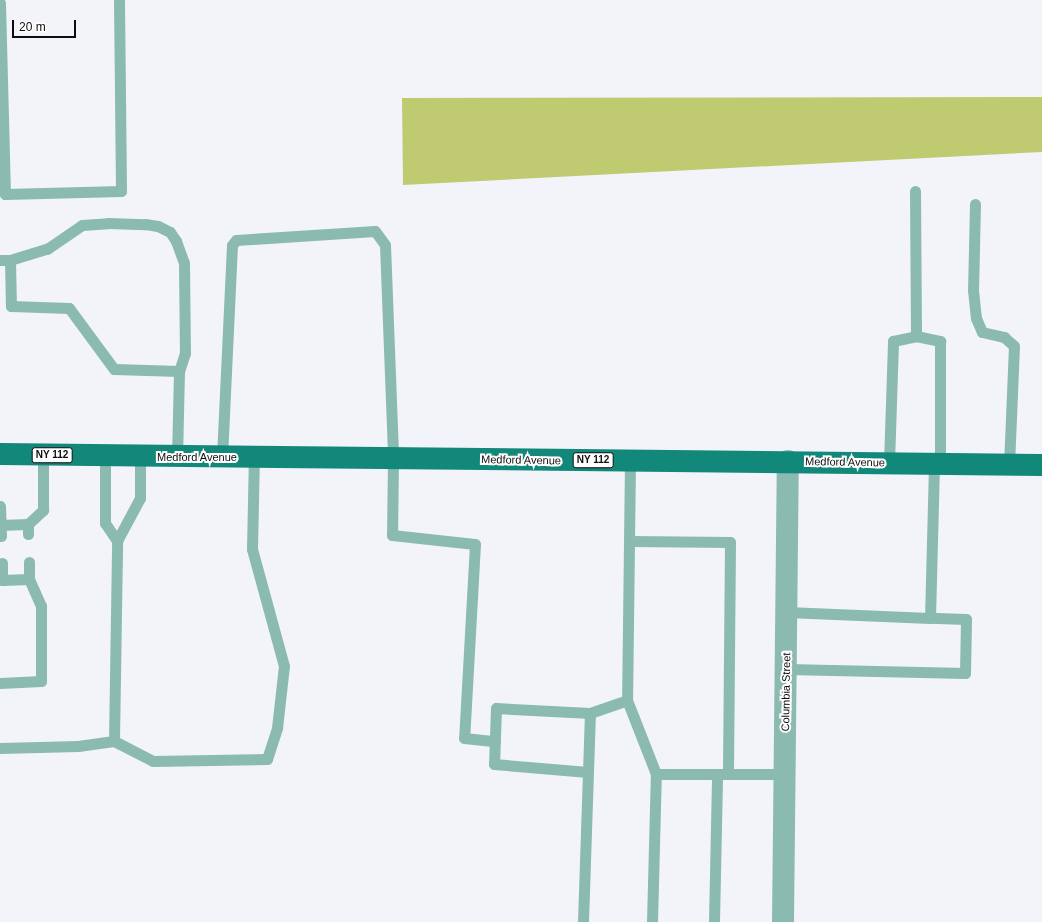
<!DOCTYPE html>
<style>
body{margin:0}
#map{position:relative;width:1042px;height:922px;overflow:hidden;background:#f3f4f9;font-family:Arial,sans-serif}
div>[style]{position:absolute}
.forest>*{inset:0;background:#c0ca70}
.service>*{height:11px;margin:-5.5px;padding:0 5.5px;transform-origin:5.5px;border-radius:5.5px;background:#8bbab1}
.minor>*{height:22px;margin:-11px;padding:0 11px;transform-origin:11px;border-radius:11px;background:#8bbab1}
.primary>*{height:22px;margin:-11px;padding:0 11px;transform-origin:11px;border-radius:11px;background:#118879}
span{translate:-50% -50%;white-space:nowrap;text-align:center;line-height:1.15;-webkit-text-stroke:4px #fff;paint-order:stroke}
.shield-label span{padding:1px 3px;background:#fff;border:1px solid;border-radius:3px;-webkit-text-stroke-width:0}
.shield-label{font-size:10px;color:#0d0d0e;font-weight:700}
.street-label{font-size:11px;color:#0d0d0e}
.scale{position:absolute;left:12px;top:20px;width:64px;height:18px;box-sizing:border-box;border:2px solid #0d0d0e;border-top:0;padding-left:5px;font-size:12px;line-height:14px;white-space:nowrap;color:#0d0d0e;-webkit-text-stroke:3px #fff;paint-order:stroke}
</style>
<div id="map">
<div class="forest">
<div style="clip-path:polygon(1042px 97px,1042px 152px,403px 185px,402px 98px)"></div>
</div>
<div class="service">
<div style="left:0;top:3px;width:191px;rotate:88.5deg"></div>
<div style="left:5px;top:194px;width:116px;rotate:-1.5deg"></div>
<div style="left:121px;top:191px;width:191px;rotate:-90.6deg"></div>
<div style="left:915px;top:191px;width:145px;rotate:89.6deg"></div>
<div style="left:975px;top:204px;width:86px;rotate:91.3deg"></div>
<div style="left:973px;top:290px;width:28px;rotate:84deg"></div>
<div style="left:976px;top:318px;width:15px;rotate:67deg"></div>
<div style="left:982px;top:332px;width:23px;rotate:13deg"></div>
<div style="left:1004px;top:337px;width:13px;rotate:42deg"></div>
<div style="left:1014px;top:346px;width:118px;rotate:92.4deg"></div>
<div style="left:0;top:260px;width:10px"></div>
<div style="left:10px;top:260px;width:46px;rotate:88.8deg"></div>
<div style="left:11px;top:306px;width:58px;rotate:2deg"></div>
<div style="left:69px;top:308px;width:76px;rotate:53.6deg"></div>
<div style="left:114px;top:369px;width:65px;rotate:1.8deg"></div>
<div style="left:179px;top:371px;width:86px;rotate:91.3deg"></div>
<div style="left:10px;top:260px;width:39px;rotate:-17deg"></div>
<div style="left:47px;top:249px;width:42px;rotate:-34.4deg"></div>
<div style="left:82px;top:225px;width:26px;rotate:-4deg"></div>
<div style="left:108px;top:223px;width:37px;rotate:2deg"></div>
<div style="left:145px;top:224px;width:13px;rotate:9deg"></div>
<div style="left:158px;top:226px;width:13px;rotate:27deg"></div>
<div style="left:170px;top:232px;width:11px;rotate:56deg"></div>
<div style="left:176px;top:241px;width:23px;rotate:70deg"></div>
<div style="left:184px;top:263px;width:90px;rotate:89.4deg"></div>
<div style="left:185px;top:353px;width:19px;rotate:108deg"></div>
<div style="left:105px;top:456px;width:67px;rotate:90deg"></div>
<div style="left:105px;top:523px;width:22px;rotate:56deg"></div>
<div style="left:222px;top:457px;width:212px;rotate:-87.3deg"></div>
<div style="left:232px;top:245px;width:6px;rotate:-51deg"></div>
<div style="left:236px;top:240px;width:139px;rotate:-3.7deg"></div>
<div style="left:375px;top:231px;width:17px;rotate:54deg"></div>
<div style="left:385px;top:245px;width:213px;rotate:87.8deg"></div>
<div style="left:393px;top:458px;width:77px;rotate:90.7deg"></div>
<div style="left:392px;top:535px;width:83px;rotate:6.2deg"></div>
<div style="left:475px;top:544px;width:194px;rotate:93.2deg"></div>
<div style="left:464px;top:738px;width:31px;rotate:6deg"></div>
<div style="left:630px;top:461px;width:239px;rotate:90.7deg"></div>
<div style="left:627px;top:700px;width:79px;rotate:68.6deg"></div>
<div style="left:889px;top:463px;width:122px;rotate:-88.1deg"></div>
<div style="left:893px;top:341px;width:24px;rotate:-12deg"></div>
<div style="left:916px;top:336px;width:25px;rotate:12deg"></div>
<div style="left:940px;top:341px;width:122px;rotate:90deg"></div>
<div style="left:0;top:506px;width:30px;rotate:88deg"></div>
<div style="left:28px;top:524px;width:21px;rotate:-43deg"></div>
<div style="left:43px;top:510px;width:55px;rotate:-90deg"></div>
<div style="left:0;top:525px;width:28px;rotate:-2deg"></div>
<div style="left:28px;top:524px;width:10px;rotate:90deg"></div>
<div style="left:630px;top:541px;width:100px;rotate:0.6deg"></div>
<div style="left:730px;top:542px;width:232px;rotate:90.5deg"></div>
<div style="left:29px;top:562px;width:17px;rotate:90deg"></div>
<div style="left:787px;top:612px;width:143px;rotate:2.4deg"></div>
<div style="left:787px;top:669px;width:178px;rotate:1.3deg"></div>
<div style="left:965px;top:673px;width:54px;rotate:-88.9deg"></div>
<div style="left:966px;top:619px;width:36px;rotate:-178deg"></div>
<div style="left:930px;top:618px;width:154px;rotate:-88.5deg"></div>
<div style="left:0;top:683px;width:41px;rotate:-2.8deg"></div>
<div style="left:41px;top:681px;width:75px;rotate:-90deg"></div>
<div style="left:41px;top:606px;width:30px;rotate:-114deg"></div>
<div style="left:29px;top:579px;width:27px;rotate:178deg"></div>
<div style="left:2px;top:580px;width:17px;rotate:-90deg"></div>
<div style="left:590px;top:713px;width:39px;rotate:-19deg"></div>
<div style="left:114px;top:741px;width:44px;rotate:27.1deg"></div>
<div style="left:153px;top:761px;width:114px;rotate:-1deg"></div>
<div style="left:267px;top:759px;width:33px;rotate:-72deg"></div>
<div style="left:277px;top:728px;width:62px;rotate:-83.6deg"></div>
<div style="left:284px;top:666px;width:121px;rotate:-105.3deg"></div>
<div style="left:252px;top:549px;width:92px;rotate:-88.8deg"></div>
<div style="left:0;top:748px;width:78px;rotate:-1.5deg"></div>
<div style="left:78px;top:746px;width:36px;rotate:-8deg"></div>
<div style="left:114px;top:741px;width:200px;rotate:-89.1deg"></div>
<div style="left:117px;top:541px;width:49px;rotate:-61.9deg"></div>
<div style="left:140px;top:498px;width:42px;rotate:-90deg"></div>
<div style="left:583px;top:922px;width:150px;rotate:-88.1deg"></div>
<div style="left:588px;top:772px;width:59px;rotate:-88.1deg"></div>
<div style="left:590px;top:713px;width:94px;rotate:-177deg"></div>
<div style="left:496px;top:708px;width:56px;rotate:92deg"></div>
<div style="left:494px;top:764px;width:94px;rotate:4.9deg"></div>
<div style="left:652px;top:922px;width:148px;rotate:-88.5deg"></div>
<div style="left:656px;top:774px;width:129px"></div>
<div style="left:714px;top:922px;width:148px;rotate:-88.8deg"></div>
</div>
<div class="minor">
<div style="left:783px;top:922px;width:461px;rotate:-89.4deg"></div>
</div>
<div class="primary">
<div style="left:0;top:454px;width:1042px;rotate:0.6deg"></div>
</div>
<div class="shield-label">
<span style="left:52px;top:455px">NY 112</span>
<span style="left:593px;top:460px">NY 112</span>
</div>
<div class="street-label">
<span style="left:197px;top:457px">Medford Avenue</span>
<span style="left:521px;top:460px;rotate:1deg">Medford Avenue</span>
<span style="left:845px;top:462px;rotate:1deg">Medford Avenue</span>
<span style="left:786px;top:692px;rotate:-89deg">Columbia Street</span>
</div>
<div class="scale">20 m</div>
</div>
